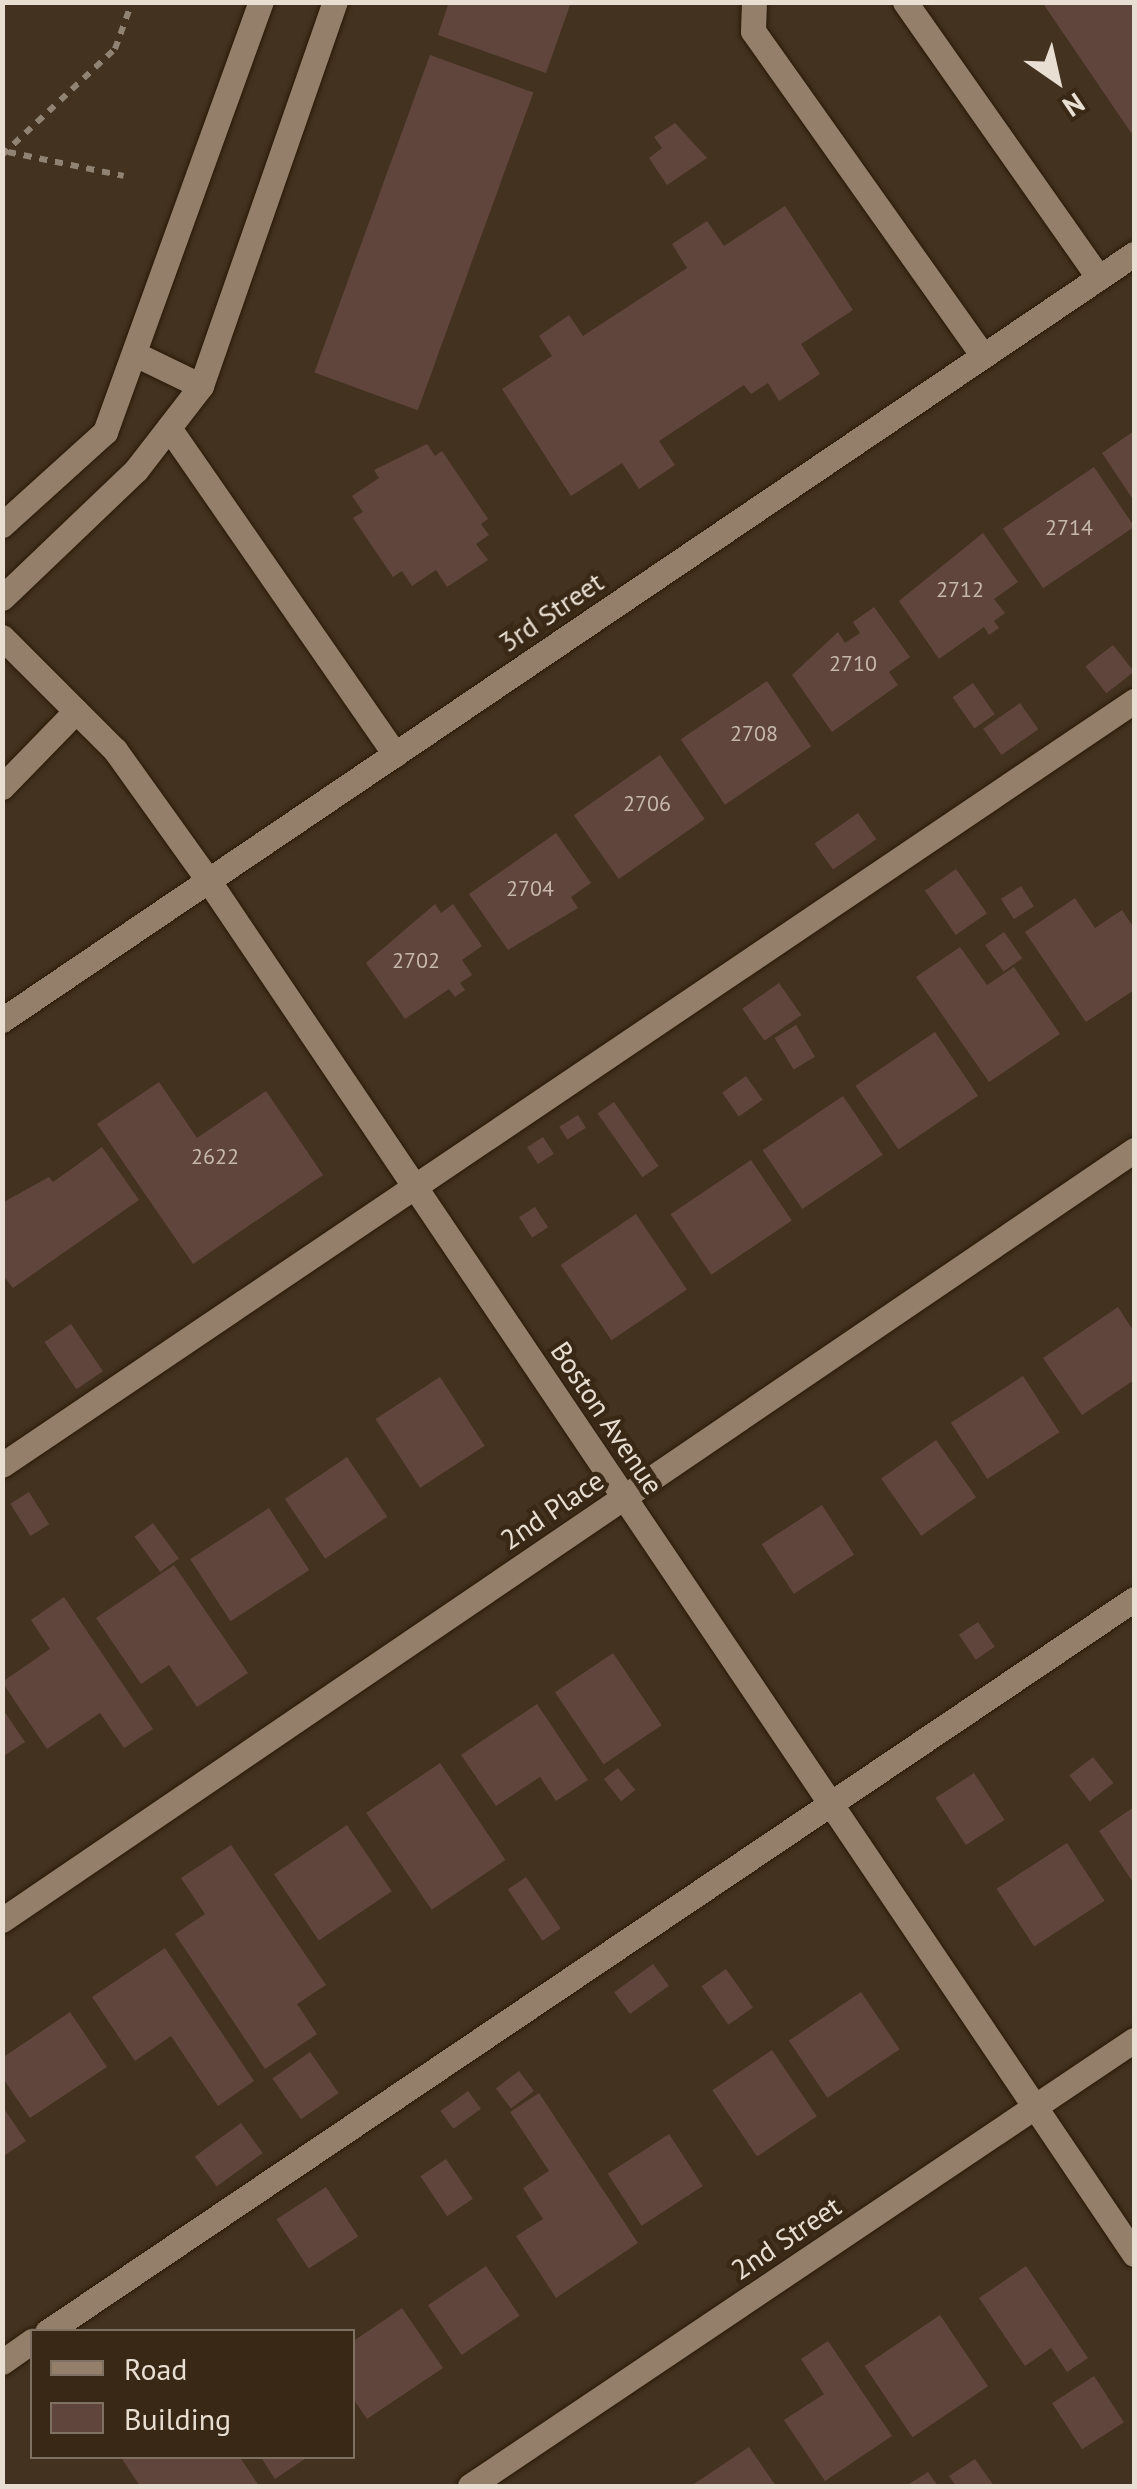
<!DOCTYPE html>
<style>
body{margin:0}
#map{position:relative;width:1137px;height:2489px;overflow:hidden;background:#43321f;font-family:"PT Sans",sans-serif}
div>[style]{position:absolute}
.building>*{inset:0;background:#60453d;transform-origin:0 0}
.path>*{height:6px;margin-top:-3px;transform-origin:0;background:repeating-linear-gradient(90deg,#918373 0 8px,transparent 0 16px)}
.roads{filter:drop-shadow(0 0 2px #291907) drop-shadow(0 0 2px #291907)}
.lane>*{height:25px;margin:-12.5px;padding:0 12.5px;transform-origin:12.5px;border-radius:12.5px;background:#937f6a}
.street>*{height:25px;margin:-12.5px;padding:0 12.5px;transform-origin:12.5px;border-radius:12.5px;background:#937f6a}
span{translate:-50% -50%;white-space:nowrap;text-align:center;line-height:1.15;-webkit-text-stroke:9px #392815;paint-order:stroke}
.number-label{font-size:22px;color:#c7b8ad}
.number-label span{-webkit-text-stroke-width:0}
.street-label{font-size:28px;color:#e9ded2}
.frame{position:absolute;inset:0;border:5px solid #e9ded2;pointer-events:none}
.legend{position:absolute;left:30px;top:2329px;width:325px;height:130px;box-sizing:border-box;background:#392815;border:2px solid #7f7161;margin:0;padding:12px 18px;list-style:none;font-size:30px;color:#e9ded2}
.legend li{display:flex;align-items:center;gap:20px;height:50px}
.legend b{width:50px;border:2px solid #7f7161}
.north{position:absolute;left:1007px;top:30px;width:100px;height:100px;-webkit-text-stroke:8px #392815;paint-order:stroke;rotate:146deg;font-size:28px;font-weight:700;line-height:40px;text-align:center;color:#e9ded2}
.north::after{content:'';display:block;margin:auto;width:35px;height:45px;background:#e9ded2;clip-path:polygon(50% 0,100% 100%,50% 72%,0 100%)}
</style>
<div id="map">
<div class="building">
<div style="clip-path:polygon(449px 2px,571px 2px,546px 73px,438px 35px)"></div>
<div style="clip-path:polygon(1042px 2px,1134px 2px,1134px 137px)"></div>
<div style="left:430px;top:55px;width:110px;height:338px;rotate:20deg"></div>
<div style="clip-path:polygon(675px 123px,707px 158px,667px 185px,649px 158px,662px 148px,654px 137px)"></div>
<div style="clip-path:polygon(785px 206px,853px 310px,801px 344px,820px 374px,779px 401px,768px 383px,751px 394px,744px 385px,659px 441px,675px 465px,639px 489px,622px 463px,571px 496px,502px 389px,552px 356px,539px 336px,569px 315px,583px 336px,687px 268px,672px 244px,707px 221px,724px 246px)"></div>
<div style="clip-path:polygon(1134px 431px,1134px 501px,1102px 453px)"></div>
<div style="clip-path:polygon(427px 444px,435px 456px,442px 451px,488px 519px,481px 524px,489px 535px,476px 544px,488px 560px,447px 587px,436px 570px,412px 586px,402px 571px,393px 577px,353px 518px,363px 512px,352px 496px,379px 478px,374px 470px)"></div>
<div style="left:1094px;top:467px;width:72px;height:110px;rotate:56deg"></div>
<div style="clip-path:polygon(983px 533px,1018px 582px,994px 599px,1005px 613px,994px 621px,999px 628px,989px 635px,984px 627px,939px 659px,899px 601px)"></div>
<div style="clip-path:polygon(874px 607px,910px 657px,889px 672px,898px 685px,832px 732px,792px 675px,838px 632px,845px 643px,860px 633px,853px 622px)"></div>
<div style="left:1113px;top:645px;width:34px;height:35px;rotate:52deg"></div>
<div style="left:767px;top:681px;width:79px;height:104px;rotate:56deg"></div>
<div style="left:973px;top:683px;width:38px;height:25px;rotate:55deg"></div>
<div style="left:1020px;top:703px;width:32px;height:45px;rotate:55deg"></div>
<div style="left:660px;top:755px;width:78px;height:105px;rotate:55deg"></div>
<div style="left:858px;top:813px;width:32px;height:53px;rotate:55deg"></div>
<div style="clip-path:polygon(556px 833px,591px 883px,571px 897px,578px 908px,508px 950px,469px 894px)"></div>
<div style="left:956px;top:869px;width:54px;height:38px;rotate:55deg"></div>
<div style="left:1021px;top:886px;width:24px;height:24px;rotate:57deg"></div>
<div style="clip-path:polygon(1075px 898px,1095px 928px,1122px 910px,1134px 928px,1134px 990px,1086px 1022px,1025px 932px)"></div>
<div style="clip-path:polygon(435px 904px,441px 913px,453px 904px,482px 946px,462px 960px,472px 975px,460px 983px,465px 990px,455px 997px,449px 989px,405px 1019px,366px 963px)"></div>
<div style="left:1004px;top:932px;width:32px;height:23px;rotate:55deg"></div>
<div style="clip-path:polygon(960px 947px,987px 985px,1014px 967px,1060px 1034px,989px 1082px,916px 977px)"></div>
<div style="left:779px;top:983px;width:39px;height:45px;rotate:55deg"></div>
<div style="left:796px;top:1025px;width:37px;height:25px;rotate:59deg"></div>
<div style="left:935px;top:1032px;width:77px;height:96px;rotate:56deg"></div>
<div style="left:746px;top:1076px;width:29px;height:29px;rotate:55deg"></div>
<div style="clip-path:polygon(159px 1082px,197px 1138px,266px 1091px,323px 1175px,193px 1264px,97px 1124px)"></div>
<div style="left:843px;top:1096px;width:71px;height:97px;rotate:56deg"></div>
<div style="left:614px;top:1102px;width:78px;height:20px;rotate:55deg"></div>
<div style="left:578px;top:1115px;width:15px;height:22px;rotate:58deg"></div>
<div style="left:543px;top:1137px;width:20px;height:19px;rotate:57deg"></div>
<div style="clip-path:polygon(102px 1147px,139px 1200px,13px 1288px,2px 1274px,2px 1203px,49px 1177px,53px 1182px)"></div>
<div style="left:751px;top:1160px;width:73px;height:97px;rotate:56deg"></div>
<div style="left:535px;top:1207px;width:24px;height:19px;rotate:57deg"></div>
<div style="left:636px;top:1214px;width:91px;height:91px;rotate:56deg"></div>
<div style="clip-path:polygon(1118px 1307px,1134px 1332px,1134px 1380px,1082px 1415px,1043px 1358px)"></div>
<div style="left:71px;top:1324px;width:57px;height:32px;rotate:56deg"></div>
<div style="left:1023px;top:1376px;width:67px;height:86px;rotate:57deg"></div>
<div style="left:440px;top:1377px;width:82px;height:77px;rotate:57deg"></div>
<div style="left:936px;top:1440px;width:70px;height:67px;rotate:55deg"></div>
<div style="left:347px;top:1457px;width:72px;height:75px;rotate:56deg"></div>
<div style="left:29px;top:1492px;width:38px;height:22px;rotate:58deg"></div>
<div style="left:822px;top:1505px;width:59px;height:72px;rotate:57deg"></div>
<div style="left:269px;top:1508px;width:74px;height:94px;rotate:57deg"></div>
<div style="left:153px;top:1523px;width:44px;height:23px;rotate:54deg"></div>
<div style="clip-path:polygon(174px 1565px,248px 1673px,197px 1707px,169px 1665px,141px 1684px,96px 1618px)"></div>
<div style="clip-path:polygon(64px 1597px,153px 1729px,124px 1748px,100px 1713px,47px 1749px,2px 1682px,50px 1649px,31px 1620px)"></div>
<div style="left:978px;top:1622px;width:30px;height:23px;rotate:56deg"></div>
<div style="left:613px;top:1653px;width:87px;height:70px;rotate:56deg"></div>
<div style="clip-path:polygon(537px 1704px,588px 1780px,556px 1801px,540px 1777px,496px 1806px,461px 1755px)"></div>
<div style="clip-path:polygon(2px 1708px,25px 1742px,2px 1757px)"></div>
<div style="left:1093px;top:1757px;width:33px;height:30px;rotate:52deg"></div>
<div style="left:440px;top:1763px;width:117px;height:89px;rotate:56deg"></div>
<div style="left:618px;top:1768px;width:28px;height:18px;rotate:52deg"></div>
<div style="left:974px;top:1773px;width:56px;height:46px;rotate:57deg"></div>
<div style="clip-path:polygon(1134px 1807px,1134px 1884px,1099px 1831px)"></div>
<div style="left:347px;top:1825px;width:80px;height:88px;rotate:56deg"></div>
<div style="left:1067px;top:1843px;width:69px;height:84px;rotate:57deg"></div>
<div style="clip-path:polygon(231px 1845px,326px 1985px,297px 2004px,317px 2034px,265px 2069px,175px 1934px,205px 1914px,181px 1878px)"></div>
<div style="left:526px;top:1877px;width:62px;height:22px;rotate:56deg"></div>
<div style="clip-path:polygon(165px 1948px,254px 2081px,218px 2106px,171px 2036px,135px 2061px,92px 1997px)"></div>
<div style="left:653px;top:1964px;width:27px;height:48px;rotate:54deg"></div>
<div style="left:726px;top:1969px;width:47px;height:30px;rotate:55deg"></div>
<div style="left:861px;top:1992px;width:69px;height:87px;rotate:56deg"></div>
<div style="clip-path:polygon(70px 2012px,107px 2067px,30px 2118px,2px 2077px,2px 2058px)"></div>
<div style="left:772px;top:2050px;width:80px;height:72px;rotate:56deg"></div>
<div style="left:310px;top:2052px;width:50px;height:46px;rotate:55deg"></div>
<div style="left:519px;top:2071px;width:25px;height:29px;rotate:53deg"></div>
<div style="left:468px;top:2091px;width:22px;height:34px;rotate:54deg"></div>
<div style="clip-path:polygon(539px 2093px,638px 2243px,556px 2298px,516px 2236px,543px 2219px,523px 2188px,549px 2171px,510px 2112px)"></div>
<div style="clip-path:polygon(2px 2106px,26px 2141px,2px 2157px)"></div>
<div style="left:241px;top:2123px;width:37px;height:57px;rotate:54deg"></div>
<div style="left:669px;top:2134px;width:62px;height:73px;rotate:57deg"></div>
<div style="left:446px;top:2159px;width:48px;height:31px;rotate:56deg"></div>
<div style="left:326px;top:2187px;width:59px;height:59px;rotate:57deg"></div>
<div style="left:486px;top:2266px;width:60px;height:70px;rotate:56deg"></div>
<div style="clip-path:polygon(1026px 2266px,1088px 2358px,1067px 2372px,1051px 2348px,1025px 2366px,979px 2298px)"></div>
<div style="clip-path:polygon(402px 2308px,443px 2368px,367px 2419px,352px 2397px,352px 2342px)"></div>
<div style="left:940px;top:2315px;width:86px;height:91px;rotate:56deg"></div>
<div style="clip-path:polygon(828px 2341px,892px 2436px,825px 2481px,784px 2420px,824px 2394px,801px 2359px)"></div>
<div style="left:1094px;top:2376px;width:55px;height:50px;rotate:57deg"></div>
<div style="clip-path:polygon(749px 2447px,776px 2486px,691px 2486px)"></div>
<div style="clip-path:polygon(120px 2456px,239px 2456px,259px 2486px,140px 2486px)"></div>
<div style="clip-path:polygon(260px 2456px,309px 2456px,275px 2479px)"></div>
<div style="clip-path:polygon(975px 2459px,994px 2486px,956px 2486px,949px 2476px)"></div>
<div style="clip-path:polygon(928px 2472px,938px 2486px,906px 2486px)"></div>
</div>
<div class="path">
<div style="left:8px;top:152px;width:118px;rotate:11.7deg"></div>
<div style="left:2px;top:155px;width:155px;rotate:-43.2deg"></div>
<div style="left:115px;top:49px;width:50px;rotate:-70.1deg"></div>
</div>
<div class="roads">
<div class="lane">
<div style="left:754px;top:2px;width:29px;rotate:92deg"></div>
<div style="left:753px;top:31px;width:398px;rotate:54.7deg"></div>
<div style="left:905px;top:2px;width:337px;rotate:54.9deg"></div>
<div style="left:135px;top:354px;width:73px;rotate:25.9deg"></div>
<div style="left:169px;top:428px;width:397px;rotate:55.3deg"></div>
<div style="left:2px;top:525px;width:139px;rotate:-42.1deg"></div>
<div style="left:105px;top:432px;width:457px;rotate:-70.1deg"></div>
<div style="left:2px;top:598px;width:185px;rotate:-43.7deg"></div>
<div style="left:136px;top:470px;width:106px;rotate:-52.3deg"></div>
<div style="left:201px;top:386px;width:407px;rotate:-70.8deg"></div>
<div style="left:2px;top:787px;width:106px;rotate:-45.8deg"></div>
<div style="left:2px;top:1465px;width:1366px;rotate:-34.02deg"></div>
<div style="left:47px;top:2332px;width:1311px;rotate:-33.99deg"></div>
<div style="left:2px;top:2362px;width:37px;rotate:-35deg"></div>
</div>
<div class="street">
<div style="left:2px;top:637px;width:160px;rotate:45deg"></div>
<div style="left:115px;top:750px;width:160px;rotate:54.4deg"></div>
<div style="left:208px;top:880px;width:1657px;rotate:56.02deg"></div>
<div style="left:2px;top:1020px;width:1367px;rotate:-34.09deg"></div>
<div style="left:2px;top:1920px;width:1369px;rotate:-34.22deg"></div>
<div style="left:470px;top:2486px;width:800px;rotate:-33.89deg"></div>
</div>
</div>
<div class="number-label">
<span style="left:1069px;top:528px">2714</span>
<span style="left:960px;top:590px">2712</span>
<span style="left:853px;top:664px">2710</span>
<span style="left:754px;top:734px">2708</span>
<span style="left:647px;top:804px">2706</span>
<span style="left:530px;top:889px">2704</span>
<span style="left:416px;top:961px">2702</span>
<span style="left:215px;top:1157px">2622</span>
</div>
<div class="street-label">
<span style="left:551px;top:612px;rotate:-34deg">3rd Street</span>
<span style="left:607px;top:1418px;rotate:56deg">Boston Avenue</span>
<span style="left:552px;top:1510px;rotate:-34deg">2nd Place</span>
<span style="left:786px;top:2238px;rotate:-34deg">2nd Street</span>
</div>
<div class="frame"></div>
<ul class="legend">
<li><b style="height:12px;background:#937f6a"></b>Road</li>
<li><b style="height:28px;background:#60453d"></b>Building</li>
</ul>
<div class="north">N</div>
</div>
